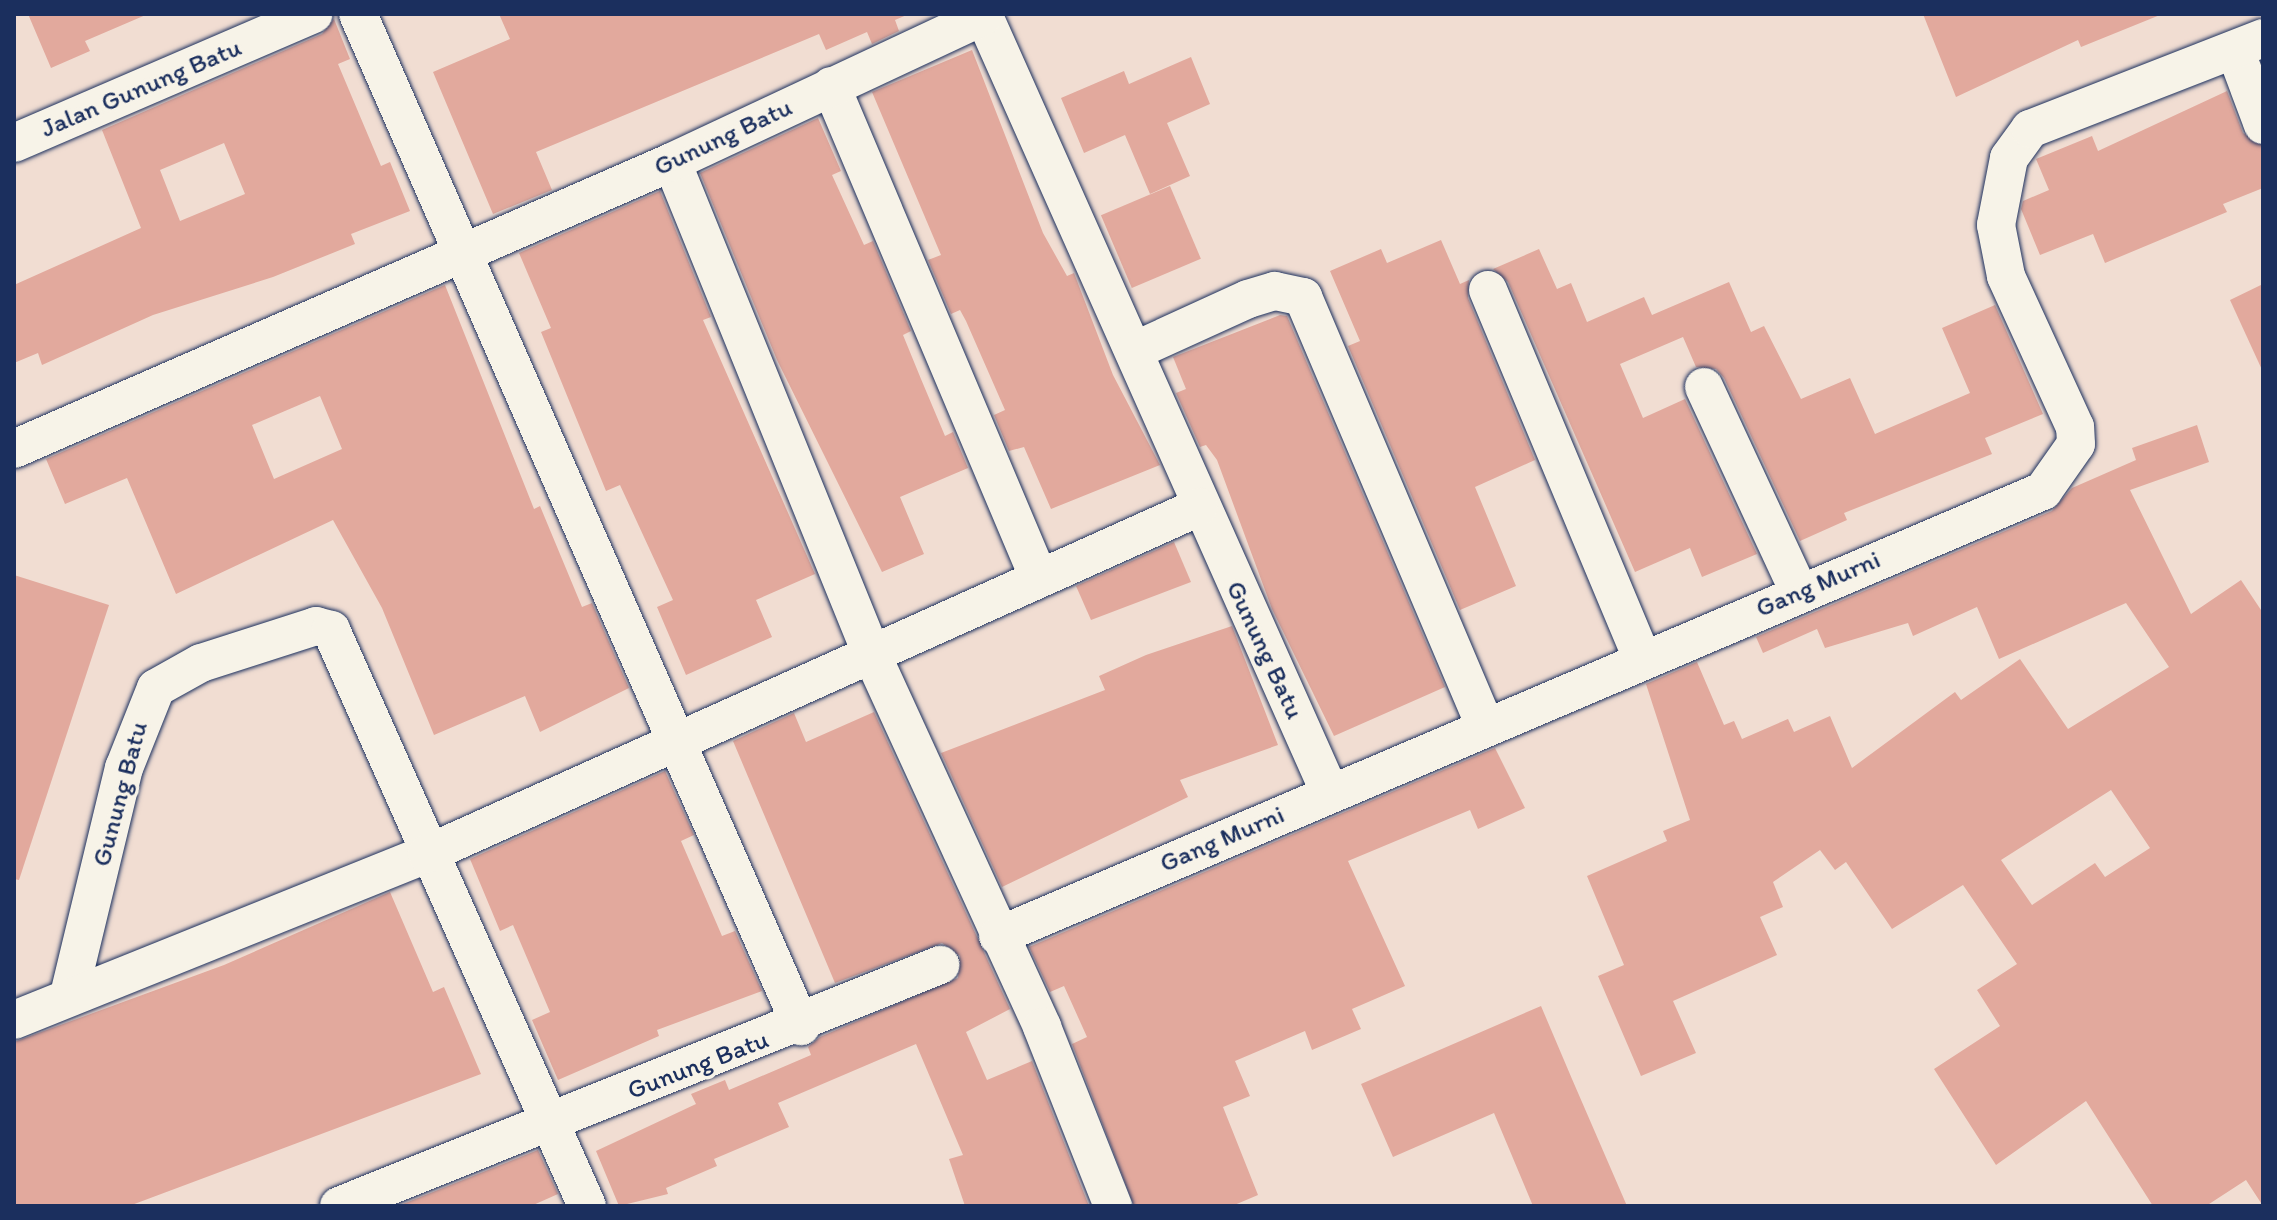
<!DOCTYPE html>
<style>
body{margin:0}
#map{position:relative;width:2277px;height:1220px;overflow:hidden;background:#f1ddd2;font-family:Itim,sans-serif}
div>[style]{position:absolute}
.building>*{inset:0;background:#e2a99d;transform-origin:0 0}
.roads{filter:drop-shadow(0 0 2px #1b2f5e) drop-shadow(0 0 2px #1b2f5e)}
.minor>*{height:38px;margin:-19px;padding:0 19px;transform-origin:19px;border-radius:19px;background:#f7f3e8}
span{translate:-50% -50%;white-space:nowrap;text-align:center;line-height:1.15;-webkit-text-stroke:7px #f7f3e8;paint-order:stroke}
.street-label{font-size:26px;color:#1b2f5e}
.frame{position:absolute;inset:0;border:16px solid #1b2f5e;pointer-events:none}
</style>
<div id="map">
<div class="building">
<div style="clip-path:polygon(28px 14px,148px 14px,85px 41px,90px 51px,51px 68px)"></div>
<div style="clip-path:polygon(499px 14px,909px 14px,895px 20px,899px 31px,872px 44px,867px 32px,826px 50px,819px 34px,536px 152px,552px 190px,493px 214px,433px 72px,510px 39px)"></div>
<div style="clip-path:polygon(1923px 14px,2160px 14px,2160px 15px,2081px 47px,2078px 40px,1956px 97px)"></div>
<div style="clip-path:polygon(evenodd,334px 19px,350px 59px,338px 64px,381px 166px,390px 162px,410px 211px,351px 234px,355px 244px,273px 277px,153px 315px,42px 365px,38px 353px,14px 363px,14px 285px,141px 228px,102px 130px,322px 34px,334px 19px,224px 143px,245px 194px,180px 221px,160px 170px,224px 143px)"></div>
<div style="clip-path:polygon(972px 50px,1043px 233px,1067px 276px,1074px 273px,1113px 375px,1160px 465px,1051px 509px,1024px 447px,1009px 451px,994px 415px,1005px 410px,966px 321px,960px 310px,951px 314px,928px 260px,941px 255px,872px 92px)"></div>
<div style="clip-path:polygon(1191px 57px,1210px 104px,1167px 123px,1190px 176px,1150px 194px,1125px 135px,1084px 153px,1061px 98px,1124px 71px,1129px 84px)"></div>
<div style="clip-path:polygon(2227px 91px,2243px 133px,2263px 146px,2263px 188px,2223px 204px,2227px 212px,2105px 263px,2093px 234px,2040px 255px,2021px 209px,2023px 201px,2049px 190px,2036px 159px,2092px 136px,2098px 151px)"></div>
<div style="clip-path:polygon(818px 118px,841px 171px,832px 175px,864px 245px,873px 241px,911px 331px,903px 335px,921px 379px,945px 436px,953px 432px,968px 468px,900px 497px,924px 554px,882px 572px,777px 360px,700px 173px)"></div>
<div style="left:1170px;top:186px;width:79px;height:75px;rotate:67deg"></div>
<div style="clip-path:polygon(660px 191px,711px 317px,703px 320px,815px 574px,756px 600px,772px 637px,686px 675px,657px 607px,673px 600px,620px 485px,606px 491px,541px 332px,551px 328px,519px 253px)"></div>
<div style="clip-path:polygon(1441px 240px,1460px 284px,1469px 280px,1468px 298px,1535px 460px,1475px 487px,1516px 586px,1460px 610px,1348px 346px,1360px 341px,1330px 271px,1381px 249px,1387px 263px)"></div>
<div style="clip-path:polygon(1539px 249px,1557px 289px,1571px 283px,1587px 322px,1644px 297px,1652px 315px,1729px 282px,1751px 332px,1764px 326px,1801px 399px,1850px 378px,1875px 434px,1970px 393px,1942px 328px,1995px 305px,2043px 414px,1985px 438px,1992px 454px,1844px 513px,1847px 520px,1800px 541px,1724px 378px,1716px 369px,1696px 367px,1683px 337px,1620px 364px,1643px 418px,1685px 399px,1757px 554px,1702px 577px,1690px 548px,1635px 572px,1508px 282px,1493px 269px)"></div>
<div style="clip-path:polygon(2263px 284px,2263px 372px,2230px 300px)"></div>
<div style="clip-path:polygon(evenodd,445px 285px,534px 509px,540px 506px,582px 607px,592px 603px,629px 688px,540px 732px,525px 696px,434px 735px,382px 608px,333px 520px,176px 594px,127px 478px,65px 504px,46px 459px,445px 285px,320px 396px,342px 449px,274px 479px,252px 425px,320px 396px)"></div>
<div style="clip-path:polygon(1280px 315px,1287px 316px,1445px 687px,1334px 736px,1272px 609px,1217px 460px,1206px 445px,1200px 447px,1176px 393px,1186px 389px,1173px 357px)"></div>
<div style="clip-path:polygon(evenodd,2197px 425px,2209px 462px,2130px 490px,2191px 614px,2241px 580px,2263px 613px,2263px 1206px,2246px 1180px,2206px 1206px,2153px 1206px,2086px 1101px,1996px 1165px,1934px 1069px,2000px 1026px,1977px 990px,2017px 964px,1963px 885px,1892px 929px,1846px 862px,1835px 870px,1820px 850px,1773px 882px,1783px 907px,1760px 917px,1777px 955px,1673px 1001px,1696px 1053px,1641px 1076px,1598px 976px,1624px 965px,1587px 876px,1667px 841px,1663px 831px,1690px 820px,1646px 684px,1697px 662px,1724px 725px,1734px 721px,1742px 739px,1788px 719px,1794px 732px,1830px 716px,1852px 768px,1955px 692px,1961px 700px,2020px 659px,2068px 729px,2169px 667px,2126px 603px,1999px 659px,1977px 607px,1913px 636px,1908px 623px,1825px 648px,1817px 629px,1763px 653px,1756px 637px,2052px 511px,2072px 488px,2136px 460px,2132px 448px,2197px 425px,2111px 790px,2150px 848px,2105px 877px,2095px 863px,2032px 905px,2001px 860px,2111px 790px)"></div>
<div style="clip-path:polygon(1174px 542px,1191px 582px,1091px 620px,1076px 586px)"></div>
<div style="clip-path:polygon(14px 575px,109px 605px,19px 880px,14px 879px)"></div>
<div style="clip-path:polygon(1232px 626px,1278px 745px,1180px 780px,1188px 797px,1002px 887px,941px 753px,1105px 690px,1099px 676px,1146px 655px)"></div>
<div style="clip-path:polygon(874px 712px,1010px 1009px,966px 1032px,987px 1080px,1032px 1061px,1089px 1206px,965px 1206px,949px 1159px,963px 1155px,916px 1044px,778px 1103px,789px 1127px,714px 1159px,717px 1166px,666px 1188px,668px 1194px,619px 1206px,596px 1151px,696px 1104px,691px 1094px,725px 1080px,729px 1090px,811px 1055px,808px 1047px,820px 1037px,958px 978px,960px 956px,942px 943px,835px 983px,733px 741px,794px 713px,806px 742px)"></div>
<div style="clip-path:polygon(1495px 748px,1525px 808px,1478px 829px,1470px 810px,1348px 861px,1405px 986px,1352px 1009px,1361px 1029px,1312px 1050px,1305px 1031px,1235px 1061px,1250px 1096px,1223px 1107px,1258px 1195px,1232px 1206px,1134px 1206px,1072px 1044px,1087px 1037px,1064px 986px,1050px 992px,1029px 947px)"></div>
<div style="clip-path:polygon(665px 771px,694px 835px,681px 841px,722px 936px,735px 931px,762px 991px,657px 1030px,659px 1036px,558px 1080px,532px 1020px,550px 1012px,513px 925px,500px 931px,470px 859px)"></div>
<div style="clip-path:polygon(390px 892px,433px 992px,444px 987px,481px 1074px,129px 1206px,14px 1206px,14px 1042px,224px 965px)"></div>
<div style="clip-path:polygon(1541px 1006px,1572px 1079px,1627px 1206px,1533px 1206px,1494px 1113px,1393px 1157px,1361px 1084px)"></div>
<div style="clip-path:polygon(538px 1150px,558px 1194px,531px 1206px,398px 1206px)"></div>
</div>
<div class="roads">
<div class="minor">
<div style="left:358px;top:14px;width:1105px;rotate:66.36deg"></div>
<div style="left:983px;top:14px;width:853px;rotate:65.99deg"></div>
<div style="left:2235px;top:50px;width:80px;rotate:69.5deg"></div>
<div style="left:831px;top:86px;width:532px;rotate:67.1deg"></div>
<div style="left:14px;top:143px;width:326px;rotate:-23.3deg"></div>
<div style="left:672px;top:162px;width:532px;rotate:67.92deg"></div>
<div style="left:872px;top:655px;width:409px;rotate:65.4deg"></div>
<div style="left:1042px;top:1027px;width:193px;rotate:68.4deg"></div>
<div style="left:1488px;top:290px;width:399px;rotate:67.3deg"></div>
<div style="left:1134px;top:351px;width:125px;rotate:-24.5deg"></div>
<div style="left:1248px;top:299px;width:28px;rotate:-17deg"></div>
<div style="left:1275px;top:291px;width:29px;rotate:12deg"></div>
<div style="left:1303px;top:297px;width:465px;rotate:67deg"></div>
<div style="left:1704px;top:387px;width:226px;rotate:65.1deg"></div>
<div style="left:14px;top:449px;width:718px;rotate:-23.57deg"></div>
<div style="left:672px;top:162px;width:344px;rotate:-25.1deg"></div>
<div style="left:998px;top:936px;width:1136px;rotate:-23.07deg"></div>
<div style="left:2043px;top:491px;width:57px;rotate:-54.9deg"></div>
<div style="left:2076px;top:444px;width:17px;rotate:-93deg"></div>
<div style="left:2075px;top:427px;width:166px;rotate:-114.6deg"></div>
<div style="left:2006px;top:276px;width:52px;rotate:-101.1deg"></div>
<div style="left:1996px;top:225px;width:68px;rotate:-79deg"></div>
<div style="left:2009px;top:158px;width:36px;rotate:-54deg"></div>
<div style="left:2030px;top:129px;width:250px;rotate:-21.3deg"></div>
<div style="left:69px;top:995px;width:234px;rotate:-76.4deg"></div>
<div style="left:124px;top:768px;width:86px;rotate:-68.2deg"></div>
<div style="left:156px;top:688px;width:51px;rotate:-29.1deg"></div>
<div style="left:201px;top:663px;width:121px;rotate:-17.8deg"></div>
<div style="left:316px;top:626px;width:16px;rotate:15deg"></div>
<div style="left:331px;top:630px;width:630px;rotate:66.04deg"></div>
<div style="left:14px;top:1020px;width:445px;rotate:-21.9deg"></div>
<div style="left:427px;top:854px;width:846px;rotate:-24.2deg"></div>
<div style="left:339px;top:1206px;width:648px;rotate:-21.85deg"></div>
</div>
</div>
<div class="street-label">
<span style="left:141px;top:88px;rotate:-23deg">Jalan Gunung Batu</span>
<span style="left:723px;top:137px;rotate:-25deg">Gunung Batu</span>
<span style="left:1818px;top:584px;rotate:-23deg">Gang Murni</span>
<span style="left:1265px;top:650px;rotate:65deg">Gunung Batu</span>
<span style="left:120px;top:794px;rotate:-75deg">Gunung Batu</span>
<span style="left:1222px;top:839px;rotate:-23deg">Gang Murni</span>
<span style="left:698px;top:1065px;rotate:-21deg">Gunung Batu</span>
</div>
<div class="frame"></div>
</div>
